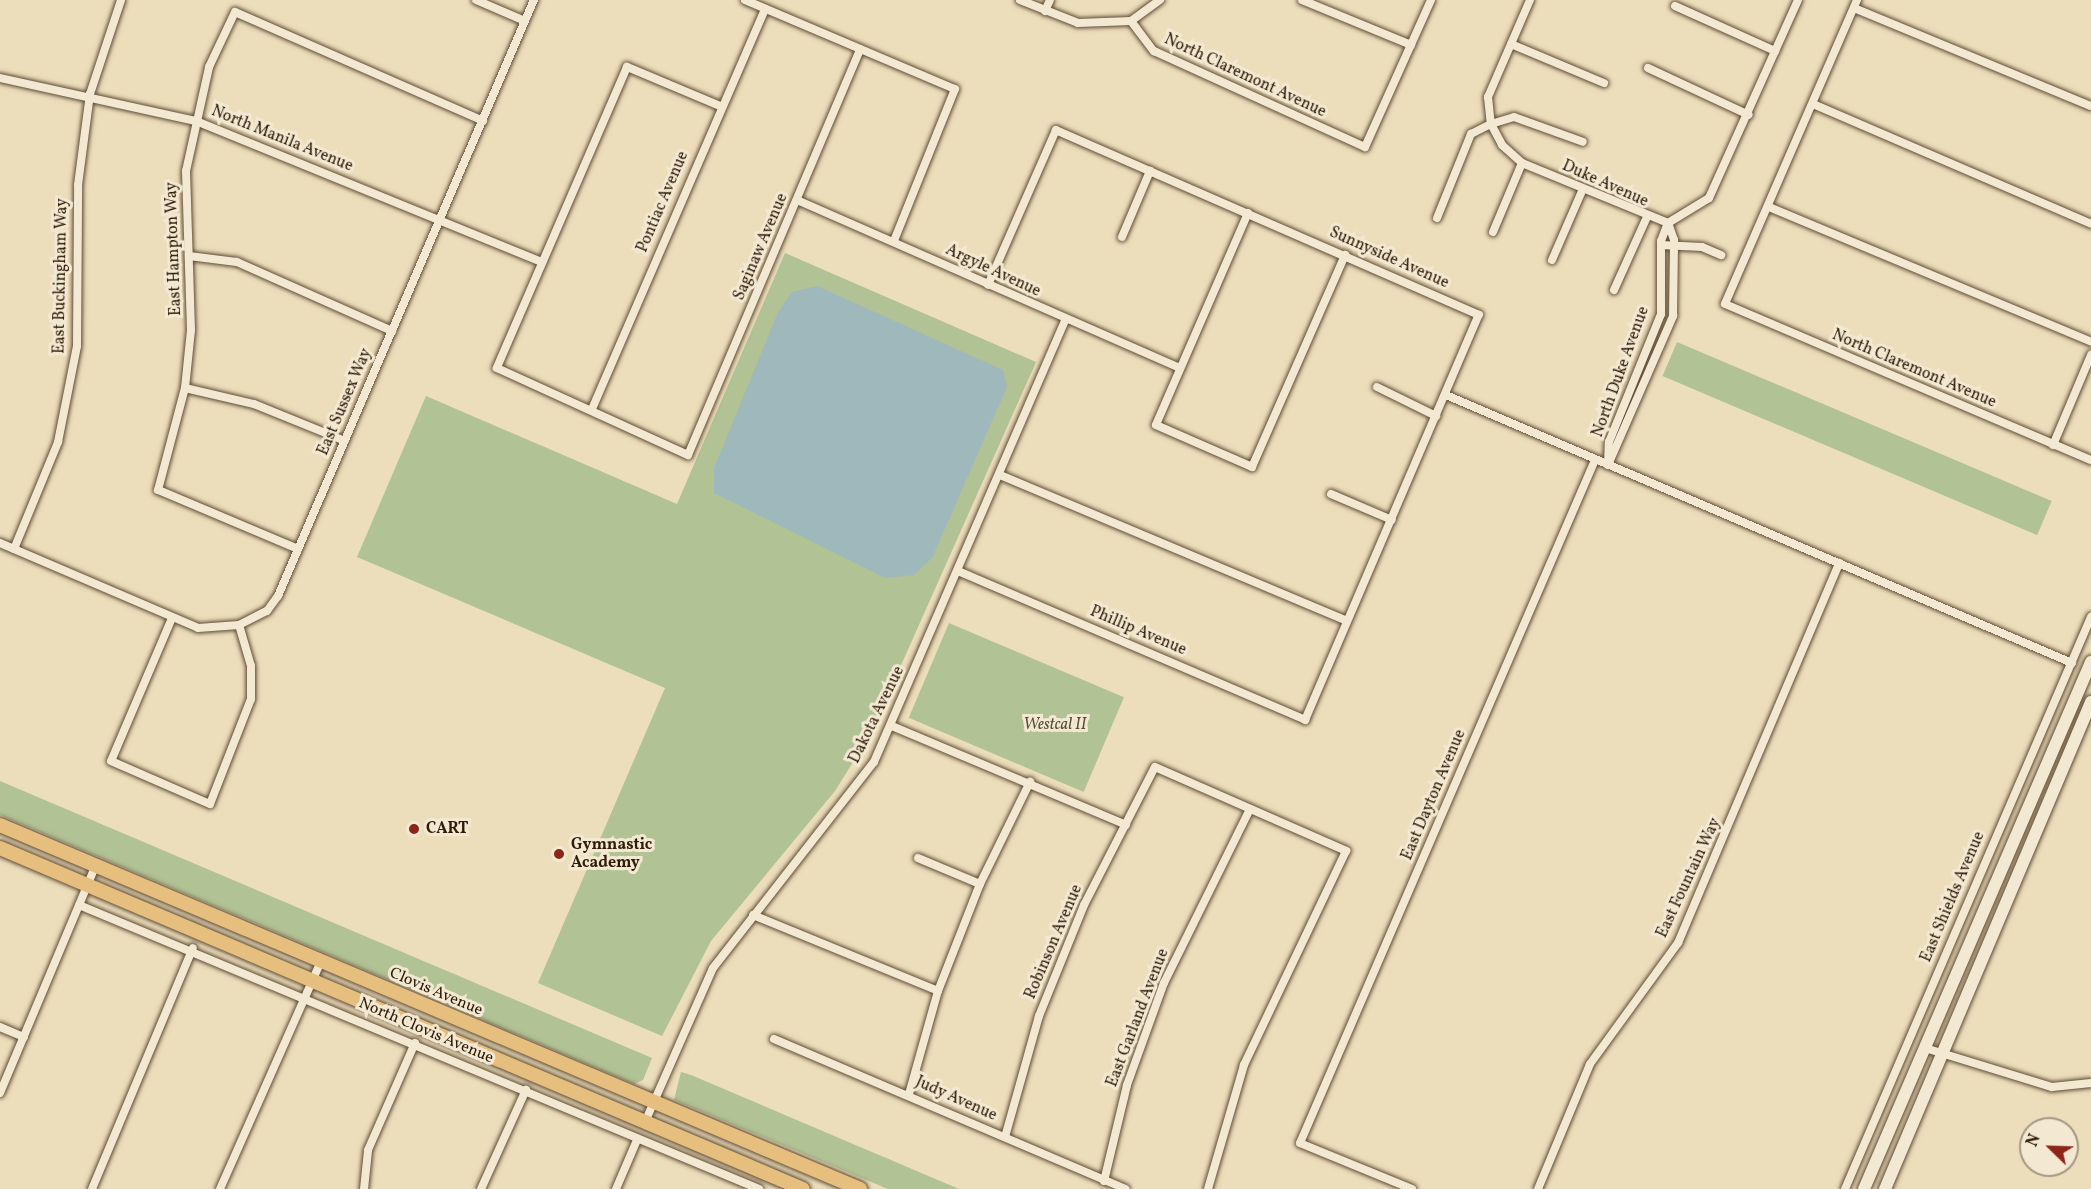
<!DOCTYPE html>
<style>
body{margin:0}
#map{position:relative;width:2091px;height:1189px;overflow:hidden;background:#ecddbb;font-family:Vollkorn,serif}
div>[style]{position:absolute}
.green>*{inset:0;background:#b1c295;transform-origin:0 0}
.water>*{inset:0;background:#9fb8bc}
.roads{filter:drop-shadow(0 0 2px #5e4c34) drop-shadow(0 0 2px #5e4c34)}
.street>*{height:8px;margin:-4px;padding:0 4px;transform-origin:4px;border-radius:4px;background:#f3e9d3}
.secondary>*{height:12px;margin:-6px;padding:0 6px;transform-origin:6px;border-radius:6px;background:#f3e9d3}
.primary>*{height:14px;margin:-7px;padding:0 7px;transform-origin:7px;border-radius:7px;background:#e6be7e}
.dots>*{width:16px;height:16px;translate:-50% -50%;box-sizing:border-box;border:3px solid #f3e9d3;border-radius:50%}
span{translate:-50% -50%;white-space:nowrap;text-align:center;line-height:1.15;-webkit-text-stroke:6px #f3e9d3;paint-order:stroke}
.street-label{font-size:16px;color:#2f1c07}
.park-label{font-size:16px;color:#564e32;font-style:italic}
.poi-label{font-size:16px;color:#2f1c07;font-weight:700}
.left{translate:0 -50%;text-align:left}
.north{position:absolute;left:2019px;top:1117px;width:60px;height:60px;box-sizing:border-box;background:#f3e9d3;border:2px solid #a59781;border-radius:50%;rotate:293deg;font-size:16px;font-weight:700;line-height:24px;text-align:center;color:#2f1c07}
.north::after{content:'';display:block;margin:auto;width:21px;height:27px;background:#8f2418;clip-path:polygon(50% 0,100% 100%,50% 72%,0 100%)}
</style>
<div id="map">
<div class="green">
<div style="clip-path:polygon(785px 253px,1036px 362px,870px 735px,835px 791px,711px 941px,662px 1036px,538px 983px,665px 688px,357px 557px,426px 396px,677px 504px)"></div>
<div style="left:1677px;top:342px;width:407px;height:37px;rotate:23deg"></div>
<div style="left:949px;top:623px;width:190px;height:103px;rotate:23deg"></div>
<div style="clip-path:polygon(0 781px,652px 1058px,643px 1080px,634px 1084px,0 815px)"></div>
<div style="clip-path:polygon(681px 1072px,691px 1075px,959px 1189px,888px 1189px,674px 1100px)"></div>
</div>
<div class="water">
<div style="clip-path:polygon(817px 286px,1003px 370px,1007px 387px,932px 558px,914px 575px,885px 578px,714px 493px,714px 468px,778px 312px,792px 292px)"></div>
</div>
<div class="roads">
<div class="street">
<div style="left:476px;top:0;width:53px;rotate:23.2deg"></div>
<div style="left:745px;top:0;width:228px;rotate:23deg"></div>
<div style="left:955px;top:89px;width:164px;rotate:111.9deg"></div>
<div style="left:1020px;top:0;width:62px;rotate:21.6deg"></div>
<div style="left:1078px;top:23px;width:53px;rotate:-2.2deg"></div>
<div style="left:1302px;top:0;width:118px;rotate:22.4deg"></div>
<div style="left:1530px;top:0;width:106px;rotate:113.4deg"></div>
<div style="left:1488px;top:97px;width:27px;rotate:84deg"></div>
<div style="left:1491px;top:124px;width:24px;rotate:62deg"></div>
<div style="left:1502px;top:145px;width:27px;rotate:42deg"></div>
<div style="left:1522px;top:163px;width:158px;rotate:22.3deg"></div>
<div style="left:1668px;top:223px;width:48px;rotate:-31.4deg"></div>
<div style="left:1709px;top:198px;width:217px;rotate:-65.8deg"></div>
<div style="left:1857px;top:0;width:331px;rotate:113.5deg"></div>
<div style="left:1725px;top:304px;width:398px;rotate:23.1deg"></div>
<div style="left:1675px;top:6px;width:110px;rotate:24.2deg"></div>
<div style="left:1854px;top:8px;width:256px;rotate:22.5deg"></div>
<div style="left:1045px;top:11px;width:12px;rotate:-66deg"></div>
<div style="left:1131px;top:21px;width:38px;rotate:53deg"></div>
<div style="left:1154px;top:51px;width:232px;rotate:24.5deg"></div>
<div style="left:1365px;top:147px;width:161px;rotate:-65.8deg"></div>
<div style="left:1131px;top:21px;width:36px;rotate:-36deg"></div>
<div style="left:1511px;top:44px;width:101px;rotate:22.8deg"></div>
<div style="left:1648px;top:68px;width:111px;rotate:25deg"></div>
<div style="left:0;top:78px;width:201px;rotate:12.4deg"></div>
<div style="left:196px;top:121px;width:374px;rotate:22.2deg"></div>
<div style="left:1813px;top:104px;width:303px;rotate:23.3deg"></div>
<div style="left:720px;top:106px;width:101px;rotate:-157.2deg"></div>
<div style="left:627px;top:67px;width:328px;rotate:113.4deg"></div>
<div style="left:497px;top:368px;width:210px;rotate:24.5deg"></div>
<div style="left:688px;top:455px;width:441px;rotate:-67deg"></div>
<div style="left:797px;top:200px;width:415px;rotate:23.7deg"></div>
<div style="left:1769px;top:207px;width:349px;rotate:22.7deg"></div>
<div style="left:1248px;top:213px;width:231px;rotate:113.5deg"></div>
<div style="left:1156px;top:425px;width:105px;rotate:23.6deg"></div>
<div style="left:1252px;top:467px;width:232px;rotate:-66.3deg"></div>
<div style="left:1437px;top:218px;width:91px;rotate:-68deg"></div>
<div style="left:1471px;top:134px;width:22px;rotate:-27deg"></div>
<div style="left:1491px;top:124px;width:24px;rotate:-17deg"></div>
<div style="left:1514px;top:117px;width:73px;rotate:19.9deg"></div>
<div style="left:1493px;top:232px;width:75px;rotate:-67.2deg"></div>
<div style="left:1122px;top:237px;width:72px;rotate:-67deg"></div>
<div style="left:1661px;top:245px;width:41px;rotate:2.8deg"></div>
<div style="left:1702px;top:247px;width:21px;rotate:23deg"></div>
<div style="left:189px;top:256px;width:48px;rotate:7.1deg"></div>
<div style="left:237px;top:262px;width:170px;rotate:24deg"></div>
<div style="left:1552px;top:260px;width:75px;rotate:-66.5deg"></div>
<div style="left:1614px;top:290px;width:78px;rotate:-65.7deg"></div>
<div style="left:1377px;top:387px;width:66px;rotate:26.2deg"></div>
<div style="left:185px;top:388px;width:71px;rotate:13.1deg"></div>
<div style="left:254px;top:404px;width:98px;rotate:22.1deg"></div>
<div style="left:1446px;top:395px;width:681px;rotate:23.18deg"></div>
<div style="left:592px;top:409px;width:436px;rotate:-66.6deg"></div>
<div style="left:2053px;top:445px;width:98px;rotate:-67.1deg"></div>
<div style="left:1608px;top:465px;width:163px;rotate:-66.4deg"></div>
<div style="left:1673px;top:316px;width:76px;rotate:-89.2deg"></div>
<div style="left:1674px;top:240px;width:18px;rotate:-109deg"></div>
<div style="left:1608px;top:465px;width:23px;rotate:-88deg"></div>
<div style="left:1609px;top:442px;width:138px;rotate:-67.9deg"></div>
<div style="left:1661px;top:314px;width:73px;rotate:-90deg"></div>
<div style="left:1661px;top:241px;width:19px;rotate:-69deg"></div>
<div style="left:1000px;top:475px;width:376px;rotate:22.8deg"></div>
<div style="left:1331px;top:494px;width:66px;rotate:23.1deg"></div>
<div style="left:0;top:543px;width:215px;rotate:23.2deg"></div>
<div style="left:198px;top:628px;width:41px;rotate:-4.2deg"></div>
<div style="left:14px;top:549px;width:116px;rotate:-67.6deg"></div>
<div style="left:58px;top:442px;width:98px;rotate:-78.8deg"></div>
<div style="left:77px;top:346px;width:161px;rotate:-89.6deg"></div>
<div style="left:78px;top:185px;width:92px;rotate:-82.5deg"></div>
<div style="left:90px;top:94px;width:99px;rotate:-71.7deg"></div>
<div style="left:298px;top:549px;width:152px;rotate:-157.1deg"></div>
<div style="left:158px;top:490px;width:106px;rotate:-75.2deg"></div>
<div style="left:185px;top:388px;width:58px;rotate:-84.1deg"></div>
<div style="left:191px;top:330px;width:159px;rotate:-91.8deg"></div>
<div style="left:186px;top:171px;width:107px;rotate:-77.5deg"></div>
<div style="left:209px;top:67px;width:61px;rotate:-64.7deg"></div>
<div style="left:235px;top:12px;width:271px;rotate:23.7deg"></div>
<div style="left:958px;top:571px;width:378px;rotate:23.2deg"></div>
<div style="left:1305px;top:720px;width:441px;rotate:-66.8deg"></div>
<div style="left:1479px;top:315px;width:462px;rotate:-156.4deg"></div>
<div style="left:1056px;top:130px;width:169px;rotate:113.7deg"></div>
<div style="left:172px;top:618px;width:155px;rotate:113.1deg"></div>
<div style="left:111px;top:761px;width:108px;rotate:23.5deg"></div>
<div style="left:210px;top:804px;width:113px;rotate:-68.7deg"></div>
<div style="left:251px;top:699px;width:33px;rotate:-90deg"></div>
<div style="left:251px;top:666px;width:43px;rotate:-106.3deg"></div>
<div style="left:239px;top:625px;width:31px;rotate:-27deg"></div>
<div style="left:267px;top:611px;width:19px;rotate:-54deg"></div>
<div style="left:278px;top:596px;width:649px;rotate:-66.76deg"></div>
<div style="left:892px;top:726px;width:254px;rotate:22.9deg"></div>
<div style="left:918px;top:858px;width:67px;rotate:22.8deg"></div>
<div style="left:79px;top:905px;width:737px;rotate:22.67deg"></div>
<div style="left:753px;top:915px;width:200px;rotate:22.3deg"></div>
<div style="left:0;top:1027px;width:26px;rotate:23deg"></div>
<div style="left:774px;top:1039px;width:382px;rotate:23.1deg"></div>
<div style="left:1925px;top:1048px;width:133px;rotate:17.1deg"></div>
<div style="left:2052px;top:1087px;width:39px;rotate:-6deg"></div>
<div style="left:0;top:1093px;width:247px;rotate:-67.2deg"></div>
<div style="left:909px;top:1094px;width:107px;rotate:-74.3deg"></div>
<div style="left:938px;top:991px;width:115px;rotate:-68.6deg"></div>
<div style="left:980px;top:884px;width:114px;rotate:-63.9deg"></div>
<div style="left:645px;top:1122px;width:168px;rotate:-66.2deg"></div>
<div style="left:713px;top:968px;width:261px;rotate:-52deg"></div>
<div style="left:874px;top:762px;width:482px;rotate:-66.6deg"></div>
<div style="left:1005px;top:1137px;width:126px;rotate:-74.3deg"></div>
<div style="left:1039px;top:1016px;width:120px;rotate:-67.9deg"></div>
<div style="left:1084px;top:905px;width:155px;rotate:-62.8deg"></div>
<div style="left:1155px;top:767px;width:209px;rotate:23.7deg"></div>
<div style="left:1346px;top:851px;width:237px;rotate:115.5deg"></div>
<div style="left:1244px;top:1065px;width:129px;rotate:106.2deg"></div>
<div style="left:1104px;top:1181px;width:99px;rotate:-76.5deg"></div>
<div style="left:1127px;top:1085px;width:109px;rotate:-70.1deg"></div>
<div style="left:1164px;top:983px;width:194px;rotate:-63.7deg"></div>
<div style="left:92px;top:1189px;width:261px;rotate:-67.3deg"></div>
<div style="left:220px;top:1189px;width:249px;rotate:-66.1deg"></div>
<div style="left:364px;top:1189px;width:39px;rotate:-84deg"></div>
<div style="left:368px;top:1150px;width:117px;rotate:-66.3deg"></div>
<div style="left:481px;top:1189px;width:109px;rotate:-65.6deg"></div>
<div style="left:616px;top:1189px;width:53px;rotate:-66.8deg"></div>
<div style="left:1412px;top:1189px;width:121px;rotate:-157.7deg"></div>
<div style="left:1300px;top:1143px;width:744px;rotate:-66.64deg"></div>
<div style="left:1538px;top:1189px;width:135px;rotate:-67.4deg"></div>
<div style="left:1590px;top:1064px;width:150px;rotate:-54deg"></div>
<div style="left:1678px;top:943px;width:413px;rotate:-67deg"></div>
<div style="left:1845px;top:1189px;width:623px;rotate:-66.73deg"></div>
</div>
<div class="secondary">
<div style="left:1864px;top:1189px;width:574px;rotate:-66.7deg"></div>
<div style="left:1885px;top:1189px;width:529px;rotate:-67.07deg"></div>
</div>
<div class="primary">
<div style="left:0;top:825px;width:934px;rotate:22.94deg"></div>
<div style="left:0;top:848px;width:872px;rotate:23.01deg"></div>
</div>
</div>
<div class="dots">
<div style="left:414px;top:829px;background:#8f2418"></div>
<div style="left:559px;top:854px;background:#8f2418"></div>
</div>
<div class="street-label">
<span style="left:1245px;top:76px;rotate:25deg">North Claremont Avenue</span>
<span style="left:282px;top:139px;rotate:22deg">North Manila Avenue</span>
<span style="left:1605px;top:184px;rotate:24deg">Duke Avenue</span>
<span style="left:663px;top:202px;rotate:-67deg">Pontiac Avenue</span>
<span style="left:761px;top:247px;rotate:-67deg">Saginaw Avenue</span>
<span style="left:174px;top:249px;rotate:-92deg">East Hampton Way</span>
<span style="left:1389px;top:258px;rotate:24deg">Sunnyside Avenue</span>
<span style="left:993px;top:271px;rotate:25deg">Argyle Avenue</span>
<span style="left:61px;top:276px;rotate:-89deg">East Buckingham Way</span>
<span style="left:1914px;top:369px;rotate:23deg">North Claremont Avenue</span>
<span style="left:1621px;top:372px;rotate:-70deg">North Duke Avenue</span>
<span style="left:345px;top:402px;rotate:-67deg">East Sussex Way</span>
<span style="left:1138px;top:631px;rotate:23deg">Phillip Avenue</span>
<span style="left:877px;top:715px;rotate:-64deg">Dakota Avenue</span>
<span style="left:1434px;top:795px;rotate:-67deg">East Dayton Avenue</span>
<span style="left:1689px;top:878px;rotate:-65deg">East Fountain Way</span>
<span style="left:1953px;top:897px;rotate:-67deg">East Shields Avenue</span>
<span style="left:1054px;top:942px;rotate:-67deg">Robinson Avenue</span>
<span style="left:436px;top:992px;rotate:23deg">Clovis Avenue</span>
<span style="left:1138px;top:1018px;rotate:-69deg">East Garland Avenue</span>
<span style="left:426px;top:1031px;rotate:23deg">North Clovis Avenue</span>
<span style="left:956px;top:1099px;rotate:24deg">Judy Avenue</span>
</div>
<div class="park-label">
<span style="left:1055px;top:725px">Westcal II</span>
</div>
<div class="poi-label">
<span class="left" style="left:426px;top:829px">CART</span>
<span class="left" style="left:571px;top:854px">Gymnastic<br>Academy</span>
</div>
<div class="north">N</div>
</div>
